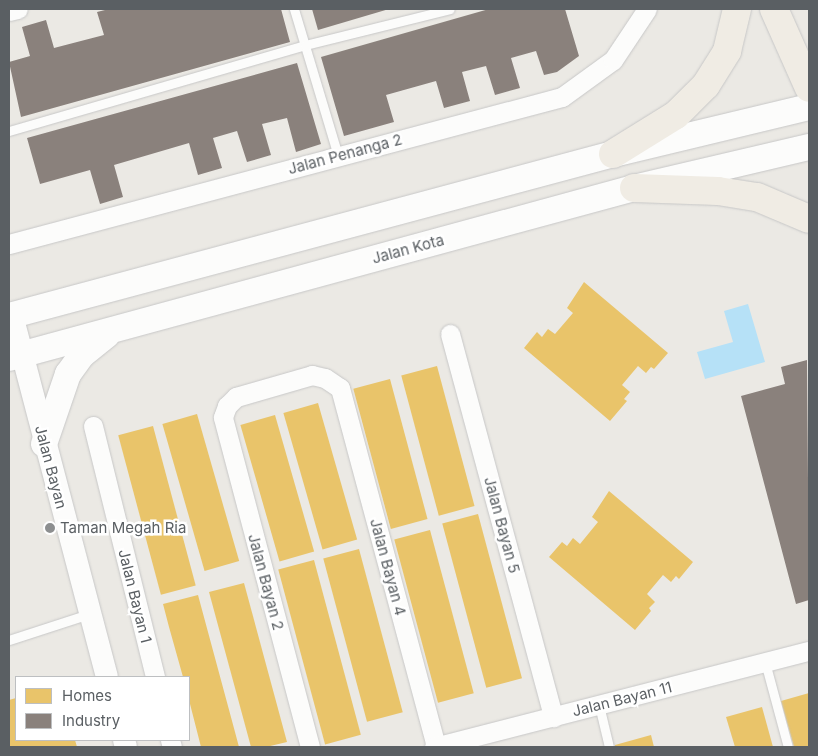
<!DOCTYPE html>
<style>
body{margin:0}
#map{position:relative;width:818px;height:756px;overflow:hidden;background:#ebe9e4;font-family:Inter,sans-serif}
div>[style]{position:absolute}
.water>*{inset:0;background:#b6e1f7}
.homes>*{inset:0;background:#e9c46a;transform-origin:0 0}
.industry>*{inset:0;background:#8a817c}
.roads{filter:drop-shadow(0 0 1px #c7c7c7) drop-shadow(0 0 1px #c7c7c7)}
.service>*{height:9px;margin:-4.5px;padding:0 4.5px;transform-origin:4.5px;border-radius:4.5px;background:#fcfcfb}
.minor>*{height:19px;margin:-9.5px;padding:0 9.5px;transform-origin:9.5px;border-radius:9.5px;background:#fcfcfb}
.tertiary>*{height:22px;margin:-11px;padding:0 11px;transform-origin:11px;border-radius:11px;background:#fcfcfb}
.secondary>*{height:26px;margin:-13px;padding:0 13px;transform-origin:13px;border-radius:13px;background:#fcfcfb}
.trunk>*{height:28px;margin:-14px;padding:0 14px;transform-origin:14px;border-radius:14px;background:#f0ece4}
.dots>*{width:14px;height:14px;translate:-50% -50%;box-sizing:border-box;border:2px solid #fff;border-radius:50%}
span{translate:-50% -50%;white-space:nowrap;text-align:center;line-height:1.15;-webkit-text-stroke:5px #fff;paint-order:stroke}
.street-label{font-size:15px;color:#5a5f63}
.poi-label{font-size:15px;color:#5a5f63}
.left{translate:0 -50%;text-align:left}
.frame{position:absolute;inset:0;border:10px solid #5a5f63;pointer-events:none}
.legend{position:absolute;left:15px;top:676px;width:175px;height:65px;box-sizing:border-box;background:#fff;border:1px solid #bdbfc1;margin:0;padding:6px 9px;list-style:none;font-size:15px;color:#5a5f63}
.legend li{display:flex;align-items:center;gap:10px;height:25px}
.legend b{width:25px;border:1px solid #bdbfc1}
</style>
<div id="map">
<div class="water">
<div style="clip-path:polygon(748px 304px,765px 362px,705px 379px,697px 352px,733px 342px,724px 311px)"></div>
</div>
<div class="homes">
<div style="clip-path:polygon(584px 282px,668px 353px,654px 369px,651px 367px,646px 373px,638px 366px,622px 385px,630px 392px,624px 399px,627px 401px,610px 421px,524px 348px,537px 332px,542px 337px,548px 329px,555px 334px,573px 313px,567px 308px)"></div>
<div style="left:437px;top:366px;width:145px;height:37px;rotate:75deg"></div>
<div style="left:390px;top:379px;width:145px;height:38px;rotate:75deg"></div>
<div style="left:318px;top:403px;width:142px;height:36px;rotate:74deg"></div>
<div style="left:197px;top:414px;width:153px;height:36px;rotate:74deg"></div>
<div style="left:275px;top:415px;width:142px;height:36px;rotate:74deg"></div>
<div style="left:153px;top:426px;width:165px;height:36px;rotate:75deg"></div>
<div style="clip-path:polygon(609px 491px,693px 562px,679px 579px,676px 576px,671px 582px,663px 575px,647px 594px,655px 602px,649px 608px,651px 611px,635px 630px,549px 557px,562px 542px,567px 546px,573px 538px,580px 544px,598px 522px,592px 517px)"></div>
<div style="left:478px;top:514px;width:170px;height:37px;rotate:75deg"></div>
<div style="left:430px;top:530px;width:169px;height:37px;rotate:75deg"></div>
<div style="left:359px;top:549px;width:169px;height:37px;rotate:75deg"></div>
<div style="left:314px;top:560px;width:181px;height:37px;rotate:75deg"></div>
<div style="clip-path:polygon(244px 583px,287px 742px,266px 747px,251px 747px,209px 592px)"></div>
<div style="clip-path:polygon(198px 595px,235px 732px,239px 747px,201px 747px,189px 700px,189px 677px,183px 677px,169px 627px,163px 604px)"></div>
<div style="clip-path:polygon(809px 693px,809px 747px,794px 747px,781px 701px)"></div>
<div style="clip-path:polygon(16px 698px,16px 740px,75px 740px,77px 747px,9px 747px,9px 700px)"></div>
<div style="clip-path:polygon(762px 707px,773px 747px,735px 747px,726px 717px)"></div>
<div style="clip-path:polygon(651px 735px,654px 747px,615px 747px,615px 745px)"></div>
</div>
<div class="industry">
<div style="clip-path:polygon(109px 9px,281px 9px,290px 42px,21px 117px,9px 62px,30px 56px,22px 27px,46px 20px,54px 48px,104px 35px,97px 12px)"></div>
<div style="clip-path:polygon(312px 9px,389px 9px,318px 30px)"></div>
<div style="clip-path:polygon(489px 9px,565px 9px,579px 56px,557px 72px,544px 75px,536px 51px,511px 58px,520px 88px,495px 95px,486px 66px,462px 72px,470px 101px,444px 108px,436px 81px,386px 95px,394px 122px,344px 136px,321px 57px)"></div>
<div style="clip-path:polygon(297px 63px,321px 144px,296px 152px,287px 118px,262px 124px,271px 155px,247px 162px,237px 131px,213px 138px,222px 168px,198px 175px,189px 143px,114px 165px,123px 197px,100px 204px,90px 170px,40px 184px,27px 138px)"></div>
<div style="clip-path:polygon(807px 360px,809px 600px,796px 604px,741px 396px,785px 384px,781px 367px)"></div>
</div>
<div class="roads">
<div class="service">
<div style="left:294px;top:9px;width:153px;rotate:73.3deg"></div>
<div style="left:9px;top:131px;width:308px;rotate:-16.2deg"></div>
<div style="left:305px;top:45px;width:149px;rotate:-13.9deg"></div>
<div style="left:9px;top:640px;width:84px;rotate:-18deg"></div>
<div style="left:765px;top:662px;width:88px;rotate:74.9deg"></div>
<div style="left:599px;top:705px;width:43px;rotate:76.6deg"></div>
</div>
<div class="minor">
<div style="left:9px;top:11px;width:9px;rotate:-13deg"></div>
<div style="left:9px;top:244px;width:572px;rotate:-14.89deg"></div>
<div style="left:562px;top:97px;width:63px;rotate:-36deg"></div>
<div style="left:613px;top:60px;width:61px;rotate:-56.3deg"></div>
<div style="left:450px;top:334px;width:397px;rotate:74.9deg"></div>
<div style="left:93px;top:426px;width:259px;rotate:76.1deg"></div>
<div style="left:170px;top:740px;width:7px;rotate:74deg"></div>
<div style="left:310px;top:747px;width:341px;rotate:-104.8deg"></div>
<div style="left:223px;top:417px;width:12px;rotate:-70deg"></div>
<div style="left:227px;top:406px;width:13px;rotate:-45deg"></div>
<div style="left:236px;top:397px;width:79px;rotate:-16.1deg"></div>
<div style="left:312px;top:375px;width:13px;rotate:13deg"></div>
<div style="left:325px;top:378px;width:18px;rotate:34deg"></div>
<div style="left:340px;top:388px;width:372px;rotate:75deg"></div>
<div style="left:434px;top:747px;width:387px;rotate:-14.4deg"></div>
</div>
<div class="tertiary">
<div style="left:12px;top:315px;width:374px;rotate:75.3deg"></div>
<div style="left:124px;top:740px;width:7px;rotate:74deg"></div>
</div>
<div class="secondary">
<div style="left:9px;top:316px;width:625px;rotate:-15.01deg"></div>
<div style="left:613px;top:154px;width:202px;rotate:-13.5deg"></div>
<div style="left:9px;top:358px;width:648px;rotate:-15.22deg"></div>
<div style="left:634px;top:188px;width:180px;rotate:-13.2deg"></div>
<div style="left:44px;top:444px;width:74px;rotate:-71.1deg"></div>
<div style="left:68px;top:374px;width:24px;rotate:-54deg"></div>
<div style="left:82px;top:355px;width:32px;rotate:-39deg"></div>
</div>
<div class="trunk">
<div style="left:774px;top:9px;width:86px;rotate:66.1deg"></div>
<div style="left:613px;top:154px;width:74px;rotate:-31.8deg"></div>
<div style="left:676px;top:115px;width:42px;rotate:-45deg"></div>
<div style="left:706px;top:85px;width:40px;rotate:-58deg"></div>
<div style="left:727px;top:51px;width:43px;rotate:-76.6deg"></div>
<div style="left:634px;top:188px;width:84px;rotate:2deg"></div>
<div style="left:718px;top:191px;width:39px;rotate:9deg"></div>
<div style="left:757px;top:197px;width:56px;rotate:22.9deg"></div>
</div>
</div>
<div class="dots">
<div style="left:50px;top:528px;background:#8d8f90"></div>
</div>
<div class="street-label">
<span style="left:345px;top:154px;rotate:-15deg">Jalan Penanga 2</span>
<span style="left:408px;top:249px;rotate:-15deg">Jalan Kota</span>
<span style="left:51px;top:467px;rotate:75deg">Jalan Bayan</span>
<span style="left:502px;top:525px;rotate:75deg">Jalan Bayan 5</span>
<span style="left:388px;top:567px;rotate:75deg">Jalan Bayan 4</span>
<span style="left:266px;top:582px;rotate:75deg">Jalan Bayan 2</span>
<span style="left:135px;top:596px;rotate:76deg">Jalan Bayan 1</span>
<span style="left:622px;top:699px;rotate:-14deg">Jalan Bayan 11</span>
</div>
<div class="poi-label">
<span class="left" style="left:60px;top:528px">Taman Megah Ria</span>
</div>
<div class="frame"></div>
<ul class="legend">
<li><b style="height:14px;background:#e9c46a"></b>Homes</li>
<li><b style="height:14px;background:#8a817c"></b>Industry</li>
</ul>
</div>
